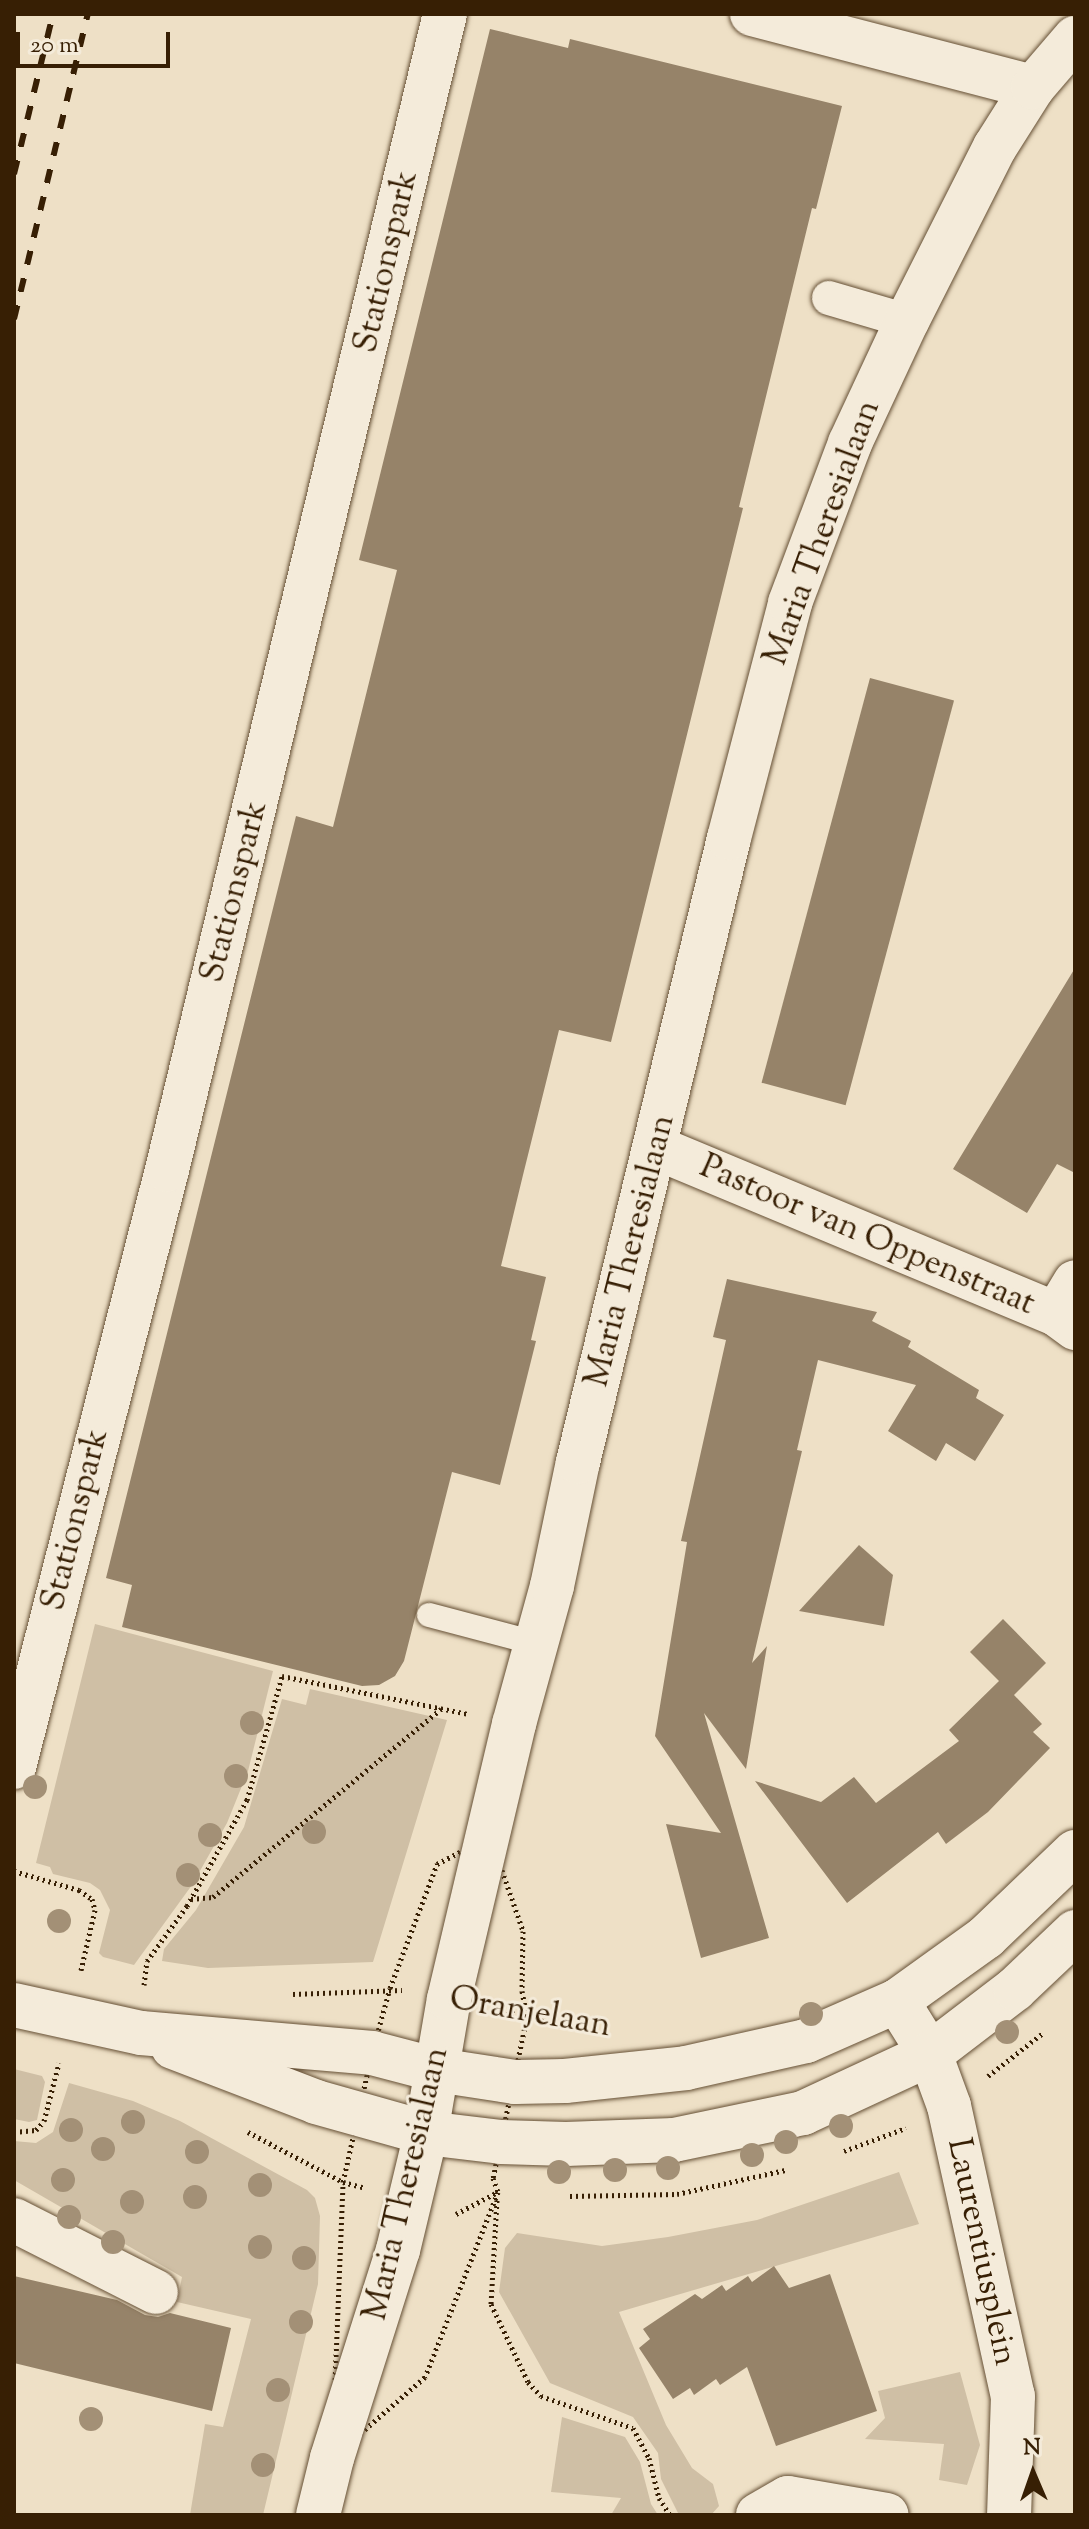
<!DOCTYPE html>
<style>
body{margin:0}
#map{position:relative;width:1089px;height:2529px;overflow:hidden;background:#eee0c6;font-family:"Sorts Mill Goudy",serif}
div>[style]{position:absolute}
.green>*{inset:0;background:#cfbfa5}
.building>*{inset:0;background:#968369;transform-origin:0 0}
.path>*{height:5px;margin-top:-2.5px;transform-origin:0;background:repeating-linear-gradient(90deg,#371f04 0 2px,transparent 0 6px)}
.roads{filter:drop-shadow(0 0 2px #654f34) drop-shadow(0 0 2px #654f34)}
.service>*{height:24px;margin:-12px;padding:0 12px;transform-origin:12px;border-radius:12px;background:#f4ebda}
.pedestrian>*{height:34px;margin:-17px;padding:0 17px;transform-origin:17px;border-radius:17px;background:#f4ebda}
.minor>*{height:44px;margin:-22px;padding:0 22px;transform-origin:22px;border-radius:22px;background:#f4ebda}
.tertiary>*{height:44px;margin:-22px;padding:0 22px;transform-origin:22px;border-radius:22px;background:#f4ebda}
.rail>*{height:6px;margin-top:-3px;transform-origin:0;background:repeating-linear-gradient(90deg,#371f04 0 14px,transparent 0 28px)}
.trees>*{width:24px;height:24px;margin:-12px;border-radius:50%;background:#a39076}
span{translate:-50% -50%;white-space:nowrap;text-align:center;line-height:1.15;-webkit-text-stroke:6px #f4ebda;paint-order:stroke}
.street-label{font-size:34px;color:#371f04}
.frame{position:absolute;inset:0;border:16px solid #371f04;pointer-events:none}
.north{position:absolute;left:993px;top:2433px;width:80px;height:80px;-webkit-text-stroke:6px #f4ebda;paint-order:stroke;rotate:358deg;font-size:22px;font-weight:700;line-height:32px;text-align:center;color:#371f04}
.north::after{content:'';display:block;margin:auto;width:28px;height:36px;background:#371f04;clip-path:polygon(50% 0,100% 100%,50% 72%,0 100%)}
.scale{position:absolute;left:16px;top:32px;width:154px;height:36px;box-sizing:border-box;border:4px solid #371f04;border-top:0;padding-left:10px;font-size:24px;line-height:28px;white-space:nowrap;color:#371f04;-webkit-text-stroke:6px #f4ebda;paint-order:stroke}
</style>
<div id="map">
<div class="green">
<div style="clip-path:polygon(95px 1624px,273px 1671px,248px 1771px,227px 1823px,192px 1885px,134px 1965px,103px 1957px,99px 1953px,110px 1910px,100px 1890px,90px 1883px,53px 1874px,50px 1867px,36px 1863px)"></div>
<div style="clip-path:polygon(310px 1689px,447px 1720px,373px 1962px,208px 1968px,162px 1961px,164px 1949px,196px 1910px,244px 1827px,282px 1699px,306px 1705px)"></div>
<div style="clip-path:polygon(14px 2069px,42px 2076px,45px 2082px,37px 2120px,29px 2122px,14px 2119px)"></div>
<div style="clip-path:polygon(69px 2083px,133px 2101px,180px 2121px,307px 2190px,315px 2198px,320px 2216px,318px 2284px,263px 2515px,190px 2515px,205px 2424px,223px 2427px,251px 2319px,177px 2302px,182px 2277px,14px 2180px,14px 2141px,36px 2143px,53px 2132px)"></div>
<div style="clip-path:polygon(899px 2172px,919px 2224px,619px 2312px,666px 2425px,692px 2468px,713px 2484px,719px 2506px,711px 2515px,679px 2515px,661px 2479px,658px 2453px,633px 2417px,550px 2383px,499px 2292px,505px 2248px,517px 2233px,602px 2246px,668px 2237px,757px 2220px)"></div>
<div style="clip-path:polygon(960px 2372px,980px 2445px,967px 2485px,939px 2480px,944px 2444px,865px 2439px,885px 2418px,878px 2391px)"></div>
<div style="clip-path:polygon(562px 2417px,625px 2437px,640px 2462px,651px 2504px,658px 2515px,611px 2515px,621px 2498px,551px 2492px)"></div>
</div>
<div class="building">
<div style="clip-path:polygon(490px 29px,568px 48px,570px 39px,842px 106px,816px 209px,812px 208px,739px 507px,743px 508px,611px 1042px,559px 1030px,523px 1175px,501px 1266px,546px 1277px,531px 1340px,536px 1341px,500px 1485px,452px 1472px,404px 1661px,395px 1676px,379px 1685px,362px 1686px,122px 1627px,132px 1585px,106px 1578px,296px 816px,333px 827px,397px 570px,359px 560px)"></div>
<div style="left:870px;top:678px;width:87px;height:419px;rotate:15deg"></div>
<div style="clip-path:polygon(1075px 968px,1075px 1173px,1057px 1164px,1027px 1213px,953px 1169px)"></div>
<div style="clip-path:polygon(727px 1279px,877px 1312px,872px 1321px,911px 1341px,908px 1347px,979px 1390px,976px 1398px,1004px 1415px,975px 1461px,946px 1443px,936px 1461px,888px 1431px,916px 1385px,818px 1360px,797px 1450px,802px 1451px,752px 1663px,767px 1646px,746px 1769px,704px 1713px,769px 1938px,701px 1958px,666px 1824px,721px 1833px,655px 1736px,687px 1542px,681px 1541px,726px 1340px,713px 1337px)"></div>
<div style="clip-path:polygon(859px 1545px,893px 1575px,884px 1626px,799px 1611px)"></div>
<div style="clip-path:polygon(1003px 1619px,1046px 1663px,1014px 1695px,1042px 1724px,1033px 1732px,1050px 1748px,988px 1812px,946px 1844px,938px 1832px,847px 1903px,755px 1781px,821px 1802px,854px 1777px,876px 1803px,959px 1741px,949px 1730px,999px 1681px,970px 1652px)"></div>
<div style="clip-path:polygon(774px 2266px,789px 2288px,830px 2274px,877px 2411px,776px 2446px,747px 2367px,720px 2385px,716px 2379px,694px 2395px,690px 2388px,673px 2399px,639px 2348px,650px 2339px,643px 2329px,695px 2294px,702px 2299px,722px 2285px,726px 2291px,748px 2276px,752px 2282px)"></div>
<div style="clip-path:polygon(14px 2276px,117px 2300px,145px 2315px,158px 2317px,170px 2313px,231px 2328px,212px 2411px,14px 2363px)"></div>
</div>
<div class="path">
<div style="left:490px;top:1836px;width:101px;rotate:70.8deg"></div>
<div style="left:523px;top:1931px;width:60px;rotate:91deg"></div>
<div style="left:522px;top:1991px;width:26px;rotate:79deg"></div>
<div style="left:527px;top:2017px;width:165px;rotate:101.9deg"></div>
<div style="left:493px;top:2178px;width:15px;rotate:70deg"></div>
<div style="left:498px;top:2192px;width:199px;rotate:111.5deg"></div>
<div style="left:425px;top:2377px;width:123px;rotate:138.9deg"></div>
<div style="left:332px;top:2458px;width:276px;rotate:-87.7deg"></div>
<div style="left:343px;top:2182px;width:132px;rotate:-77.3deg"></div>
<div style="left:372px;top:2053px;width:67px;rotate:-74.5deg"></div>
<div style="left:390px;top:1988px;width:133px;rotate:-69.2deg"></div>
<div style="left:437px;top:1864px;width:60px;rotate:-27.8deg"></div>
<div style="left:14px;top:1871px;width:68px;rotate:16.3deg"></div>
<div style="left:79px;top:1890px;width:16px;rotate:35deg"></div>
<div style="left:92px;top:1899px;width:11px;rotate:75deg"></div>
<div style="left:95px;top:1910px;width:62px;rotate:103.1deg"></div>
<div style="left:191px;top:1899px;width:22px;rotate:-5deg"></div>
<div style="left:213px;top:1897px;width:296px;rotate:-39.5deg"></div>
<div style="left:144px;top:1985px;width:24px;rotate:-83deg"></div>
<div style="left:147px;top:1961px;width:68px;rotate:-54deg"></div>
<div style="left:187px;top:1906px;width:122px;rotate:-60.5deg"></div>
<div style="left:247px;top:1800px;width:129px;rotate:-74.2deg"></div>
<div style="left:282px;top:1676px;width:191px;rotate:11.5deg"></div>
<div style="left:293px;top:1994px;width:109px;rotate:-2.1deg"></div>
<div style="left:495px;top:2008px;width:69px;rotate:15deg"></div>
<div style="left:562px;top:2026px;width:20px;rotate:3deg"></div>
<div style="left:988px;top:2076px;width:70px;rotate:-38deg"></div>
<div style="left:14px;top:2132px;width:22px;rotate:-5deg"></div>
<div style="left:36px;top:2130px;width:12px;rotate:-48deg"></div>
<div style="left:44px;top:2121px;width:60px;rotate:-75.5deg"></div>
<div style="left:248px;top:2132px;width:107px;rotate:27.8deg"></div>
<div style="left:343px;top:2182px;width:23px;rotate:15deg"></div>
<div style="left:844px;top:2151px;width:66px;rotate:-20.4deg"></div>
<div style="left:570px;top:2196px;width:107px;rotate:-1.1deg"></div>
<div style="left:677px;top:2194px;width:111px;rotate:-12.5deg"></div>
<div style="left:497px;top:2200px;width:104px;rotate:93.3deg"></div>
<div style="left:491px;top:2304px;width:86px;rotate:64.6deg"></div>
<div style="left:528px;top:2382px;width:19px;rotate:47deg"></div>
<div style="left:541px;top:2396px;width:97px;rotate:19.2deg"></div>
<div style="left:633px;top:2428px;width:34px;rotate:62deg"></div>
<div style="left:649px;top:2458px;width:41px;rotate:76deg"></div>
<div style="left:659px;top:2498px;width:20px;rotate:57deg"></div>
<div style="left:456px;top:2214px;width:45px;rotate:-27.7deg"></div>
</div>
<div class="roads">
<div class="service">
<div style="left:429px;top:1615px;width:110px;rotate:14.8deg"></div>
</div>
<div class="pedestrian">
<div style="left:829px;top:298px;width:81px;rotate:16.4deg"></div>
</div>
<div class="minor">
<div style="left:752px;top:14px;width:290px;rotate:14.6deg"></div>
<div style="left:657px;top:1148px;width:432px;rotate:22.6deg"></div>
<div style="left:1056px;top:1314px;width:24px;rotate:36deg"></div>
<div style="left:1056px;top:1314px;width:37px;rotate:-59deg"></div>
<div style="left:14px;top:1767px;width:616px;rotate:-75.63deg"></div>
<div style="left:167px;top:1170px;width:1189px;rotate:-76.48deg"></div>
<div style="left:897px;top:2001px;width:62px;rotate:58.1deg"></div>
<div style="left:930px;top:2054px;width:55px;rotate:69.9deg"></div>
<div style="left:949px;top:2106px;width:297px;rotate:77.6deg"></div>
<div style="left:1013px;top:2396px;width:119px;rotate:91.9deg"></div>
<div style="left:14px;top:2220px;width:159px;rotate:26.9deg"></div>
<div style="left:318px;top:2515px;width:59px;rotate:-76.2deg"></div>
<div style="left:332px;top:2458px;width:218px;rotate:-72.4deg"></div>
<div style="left:398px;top:2250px;width:120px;rotate:-76.5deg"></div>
<div style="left:426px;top:2133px;width:136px;rotate:-80.3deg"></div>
<div style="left:449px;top:1999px;width:283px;rotate:-76.7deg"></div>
<div style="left:514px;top:1724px;width:143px;rotate:-74.6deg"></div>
<div style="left:552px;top:1586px;width:127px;rotate:-78.2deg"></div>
<div style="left:578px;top:1462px;width:642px;rotate:-76.4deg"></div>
<div style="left:729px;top:838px;width:243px;rotate:-75.4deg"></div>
<div style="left:790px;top:603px;width:171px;rotate:-69.4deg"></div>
<div style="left:850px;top:443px;width:135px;rotate:-65deg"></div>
<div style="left:907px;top:321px;width:195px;rotate:-63.2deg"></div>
<div style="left:995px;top:147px;width:71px;rotate:-57.7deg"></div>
<div style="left:1033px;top:87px;width:65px;rotate:-49.4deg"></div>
<div style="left:758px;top:2515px;width:34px;rotate:-30deg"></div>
<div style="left:788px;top:2498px;width:100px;rotate:9.7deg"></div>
</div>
<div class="tertiary">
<div style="left:14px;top:2005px;width:130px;rotate:12.4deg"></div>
<div style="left:141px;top:2033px;width:232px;rotate:4.9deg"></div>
<div style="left:372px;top:2053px;width:67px;rotate:14.7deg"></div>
<div style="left:437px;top:2070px;width:79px;rotate:8.7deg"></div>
<div style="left:515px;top:2082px;width:50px;rotate:-1.1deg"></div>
<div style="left:565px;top:2081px;width:122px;rotate:-6.1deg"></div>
<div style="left:686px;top:2068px;width:123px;rotate:-12.7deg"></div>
<div style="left:806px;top:2041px;width:99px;rotate:-23.7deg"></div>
<div style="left:897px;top:2001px;width:110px;rotate:-35.7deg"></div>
<div style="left:986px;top:1937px;width:123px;rotate:-43.7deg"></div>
<div style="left:173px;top:2047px;width:153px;rotate:21deg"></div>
<div style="left:316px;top:2102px;width:114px;rotate:15.7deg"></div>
<div style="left:426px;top:2133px;width:76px;rotate:6.8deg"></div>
<div style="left:501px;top:2142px;width:65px;rotate:1.8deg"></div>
<div style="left:566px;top:2144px;width:108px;rotate:-2.1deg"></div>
<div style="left:674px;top:2140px;width:132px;rotate:-11.8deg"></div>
<div style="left:803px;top:2113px;width:140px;rotate:-24.9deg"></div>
<div style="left:930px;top:2054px;width:107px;rotate:-37.4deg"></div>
<div style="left:1015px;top:1989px;width:83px;rotate:-43.5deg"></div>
</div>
</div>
<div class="rail">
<div style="left:14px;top:174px;width:165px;rotate:-76.3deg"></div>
<div style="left:14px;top:319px;width:314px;rotate:-76.4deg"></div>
</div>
<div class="trees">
<div style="left:252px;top:1723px"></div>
<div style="left:236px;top:1776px"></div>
<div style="left:35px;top:1787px"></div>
<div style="left:314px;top:1832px"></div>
<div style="left:210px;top:1835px"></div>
<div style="left:188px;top:1875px"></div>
<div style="left:59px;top:1921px"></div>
<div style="left:811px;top:2014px"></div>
<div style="left:1007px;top:2032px"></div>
<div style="left:133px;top:2122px"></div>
<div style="left:841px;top:2126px"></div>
<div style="left:71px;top:2130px"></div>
<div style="left:786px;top:2142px"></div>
<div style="left:103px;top:2149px"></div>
<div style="left:197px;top:2152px"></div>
<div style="left:752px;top:2155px"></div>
<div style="left:668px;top:2168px"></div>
<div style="left:615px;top:2170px"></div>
<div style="left:559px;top:2172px"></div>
<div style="left:63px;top:2180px"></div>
<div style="left:260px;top:2185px"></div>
<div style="left:195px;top:2197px"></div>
<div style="left:132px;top:2202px"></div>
<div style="left:69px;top:2217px"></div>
<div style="left:113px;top:2242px"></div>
<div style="left:260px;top:2247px"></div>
<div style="left:304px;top:2258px"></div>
<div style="left:301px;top:2322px"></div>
<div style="left:278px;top:2390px"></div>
<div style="left:91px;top:2419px"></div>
<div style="left:263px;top:2465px"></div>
</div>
<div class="street-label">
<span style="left:387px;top:262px;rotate:-77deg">Stationspark</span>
<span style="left:823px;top:533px;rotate:-70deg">Maria Theresialaan</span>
<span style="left:235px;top:892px;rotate:-76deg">Stationspark</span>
<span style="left:867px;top:1236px;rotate:23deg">Pastoor van Oppenstraat</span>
<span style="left:631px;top:1251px;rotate:-76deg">Maria Theresialaan</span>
<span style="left:76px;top:1520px;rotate:-76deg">Stationspark</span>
<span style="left:530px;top:2013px;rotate:10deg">Oranjelaan</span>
<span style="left:407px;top:2184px;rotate:-77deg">Maria Theresialaan</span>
<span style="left:981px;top:2252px;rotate:78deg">Laurentiusplein</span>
</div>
<div class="frame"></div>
<div class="north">N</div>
<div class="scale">20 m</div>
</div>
